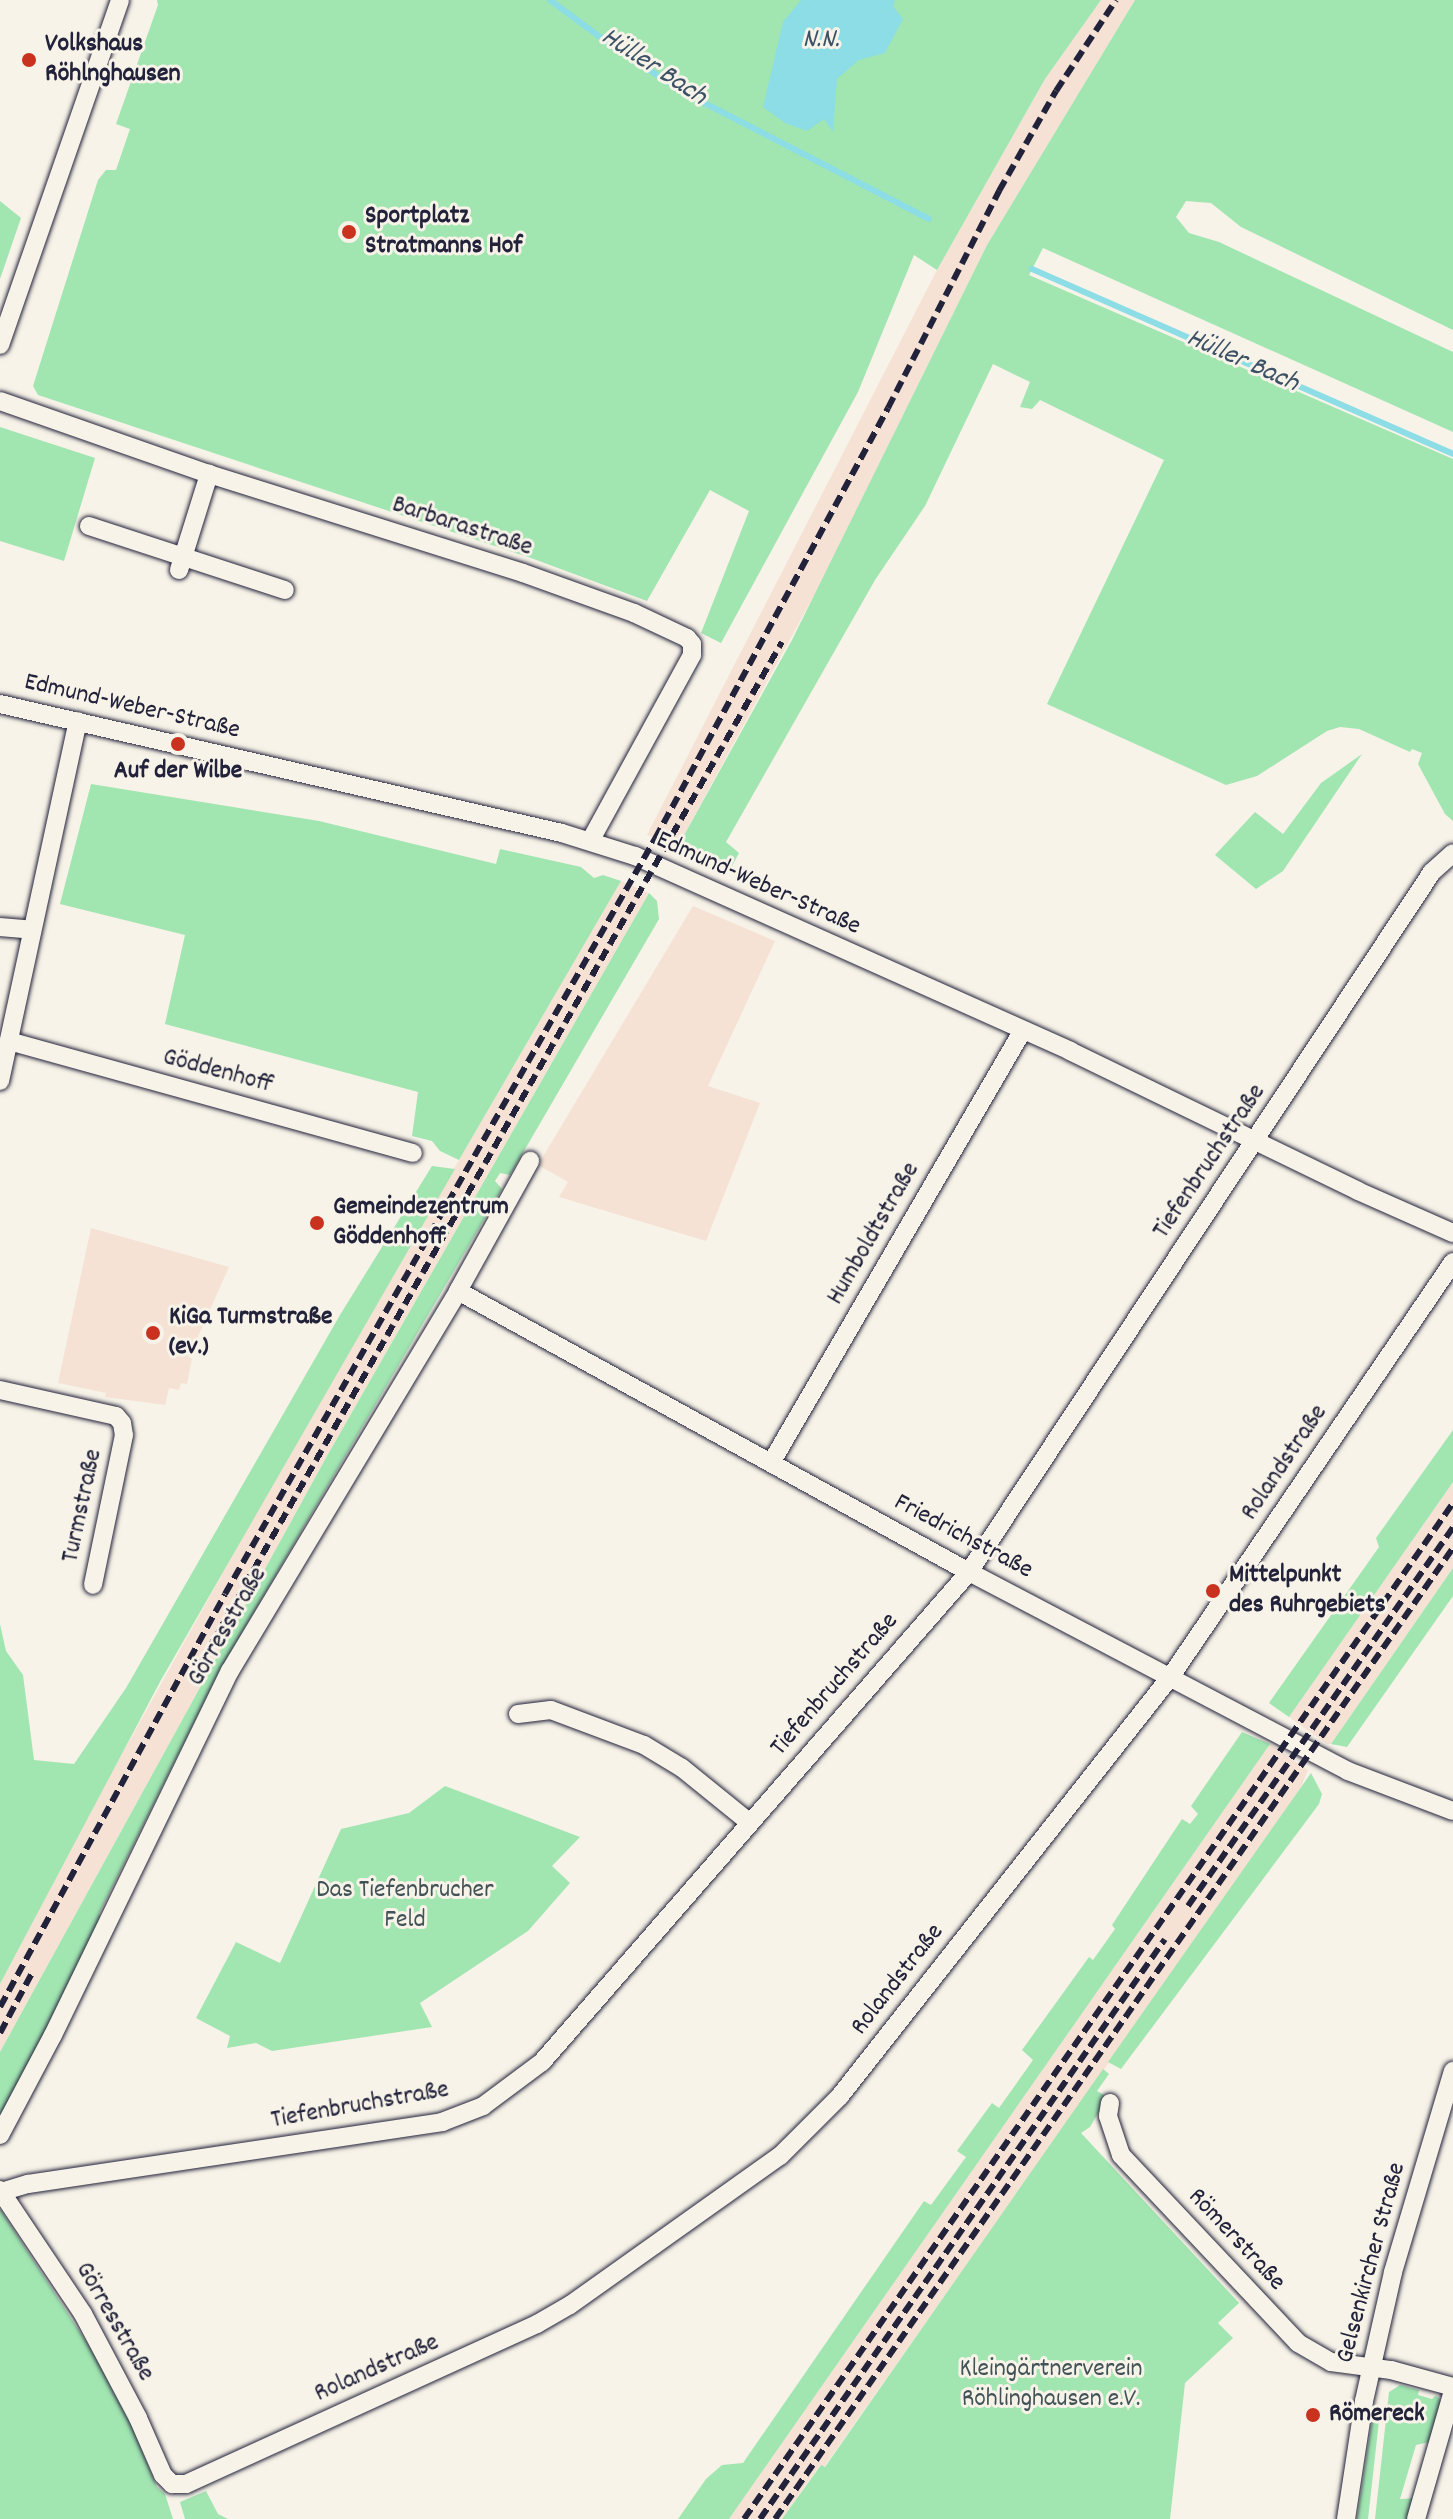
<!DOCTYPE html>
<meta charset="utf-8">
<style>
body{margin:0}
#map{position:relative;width:1453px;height:2519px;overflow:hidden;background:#f7f3e8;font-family:Dekko,sans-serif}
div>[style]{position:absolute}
.built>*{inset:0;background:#f5e2d4}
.green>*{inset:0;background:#a1e5b1}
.water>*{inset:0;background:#8cdde5}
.stream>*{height:6px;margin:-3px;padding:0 3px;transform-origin:3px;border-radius:3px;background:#8cdde5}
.roads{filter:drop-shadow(0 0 2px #22223b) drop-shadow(0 0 2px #22223b)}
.street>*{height:18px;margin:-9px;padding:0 9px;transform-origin:9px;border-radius:9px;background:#f7f3e8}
.rail>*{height:6px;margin-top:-3px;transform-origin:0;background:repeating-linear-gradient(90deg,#22223b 0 12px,transparent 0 18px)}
.dots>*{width:22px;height:22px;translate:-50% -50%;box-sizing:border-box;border:4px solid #f7f3e8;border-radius:50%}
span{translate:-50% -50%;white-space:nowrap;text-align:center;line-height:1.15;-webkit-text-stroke:6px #f7f3e8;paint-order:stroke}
.poi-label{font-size:26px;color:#22223b;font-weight:700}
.left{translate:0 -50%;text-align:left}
.street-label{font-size:26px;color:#22223b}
.park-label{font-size:26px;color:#425358}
.water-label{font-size:28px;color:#3c5166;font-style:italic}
</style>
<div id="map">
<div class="built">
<div style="clip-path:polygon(1101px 0,1135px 0,987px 245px,819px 586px,677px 848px,647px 835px,937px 270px,1045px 79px)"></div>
<div style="clip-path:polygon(621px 881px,649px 893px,327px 1456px,0 2052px,0 1984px,108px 1779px,307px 1422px)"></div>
<div style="clip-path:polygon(693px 906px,775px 941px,708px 1086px,760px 1103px,706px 1241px,559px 1197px,568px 1182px,538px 1165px)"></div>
<div style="clip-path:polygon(91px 1228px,229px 1267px,189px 1357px,192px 1359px,187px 1384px,181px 1383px,179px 1390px,169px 1388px,165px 1405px,105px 1397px,106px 1393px,58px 1383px)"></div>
<div style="clip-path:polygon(1453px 1482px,1453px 1568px,1331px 1744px,1327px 1744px,1289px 1717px)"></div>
<div style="clip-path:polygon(1270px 1744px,1308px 1770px,1301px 1787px,1208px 1922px,824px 2467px,820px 2465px,782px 2519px,729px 2519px)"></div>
</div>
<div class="green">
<div style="clip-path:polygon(157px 0,1101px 0,1045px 79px,937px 270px,914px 255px,858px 392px,721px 643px,701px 633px,749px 511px,710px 490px,647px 601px,531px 558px,38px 395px,33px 386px,98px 180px,106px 170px,116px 170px,130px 129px,116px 124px,158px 5px)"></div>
<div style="clip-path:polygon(1135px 0,1453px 0,1453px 330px,1241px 227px,1211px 203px,1186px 201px,1176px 217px,1189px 233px,1219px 242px,1453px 352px,1453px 432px,1043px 248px,1029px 275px,1453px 459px,1453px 821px,1445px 814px,1418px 764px,1422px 753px,1412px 749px,1410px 752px,1359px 729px,1340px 727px,1327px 731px,1257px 776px,1226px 785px,1047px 704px,1164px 460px,1040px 400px,1032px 409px,1020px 407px,1030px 382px,993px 364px,925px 506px,875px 580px,726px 842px,739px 853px,730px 870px,677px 848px,792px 640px,987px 245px)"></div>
<div style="clip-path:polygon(0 201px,21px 218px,0 279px)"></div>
<div style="clip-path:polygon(0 427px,95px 458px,64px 561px,0 541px)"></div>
<div style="clip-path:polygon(1362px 754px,1283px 871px,1256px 889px,1215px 855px,1255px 812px,1283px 834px,1321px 783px)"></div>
<div style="clip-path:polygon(91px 784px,319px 821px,496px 864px,500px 849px,581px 867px,594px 878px,603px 875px,621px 881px,459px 1160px,440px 1151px,432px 1141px,412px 1136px,418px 1092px,165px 1024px,185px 935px,60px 904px)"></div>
<div style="clip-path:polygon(649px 893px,657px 901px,659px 919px,510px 1175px,500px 1173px,495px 1181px,502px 1189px,221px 1668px,99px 1914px,102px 1920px,4px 2113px,0 2114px,0 2052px,327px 1456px)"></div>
<div style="clip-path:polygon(432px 1166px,455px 1169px,161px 1680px,0 1984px,0 1624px,6px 1651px,23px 1675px,34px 1760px,74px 1764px,126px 1688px,340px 1315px)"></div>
<div style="clip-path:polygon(1453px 1430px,1453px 1482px,1289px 1717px,1269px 1703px,1379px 1547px,1376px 1538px)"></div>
<div style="clip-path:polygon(1453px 1568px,1453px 1596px,1347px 1747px,1331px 1744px)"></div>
<div style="clip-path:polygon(1242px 1732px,1270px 1744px,729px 2519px,678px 2519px,706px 2479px,722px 2465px,743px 2463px,924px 2201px,931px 2205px,966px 2157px,957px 2151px,992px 2103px,999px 2108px,1033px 2060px,1022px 2050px,1089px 1957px,1093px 1960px,1115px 1929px,1112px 1925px,1182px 1819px,1190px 1824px,1198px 1814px,1191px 1806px)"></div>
<div style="clip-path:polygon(1311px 1773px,1322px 1794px,1319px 1804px,1121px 2069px,1108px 2062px)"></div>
<div style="clip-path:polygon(445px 1786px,580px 1837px,552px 1866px,570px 1883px,528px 1931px,420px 2003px,432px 2027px,272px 2051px,256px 2043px,227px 2048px,230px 2036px,196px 2018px,236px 1942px,280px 1963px,341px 1829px,409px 1813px)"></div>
<div style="clip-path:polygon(1103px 2069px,1109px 2074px,1097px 2091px,1104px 2095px,1103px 2105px,1090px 2127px,1081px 2133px,1239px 2303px,1218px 2323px,1233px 2338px,1185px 2383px,1170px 2519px,782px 2519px,821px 2465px,825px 2467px)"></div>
<div style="clip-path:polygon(0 2209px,91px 2349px,133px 2429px,157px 2487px,165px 2494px,173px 2519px,0 2519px)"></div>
<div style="clip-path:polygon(1400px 2385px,1419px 2390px,1418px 2395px,1432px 2399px,1436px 2395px,1442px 2402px,1434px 2441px,1416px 2445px,1400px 2499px,1418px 2498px,1412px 2519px,1375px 2519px,1389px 2392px)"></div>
<div style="clip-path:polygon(1374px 2407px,1380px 2412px,1368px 2519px,1357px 2519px)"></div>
<div style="clip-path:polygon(206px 2491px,218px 2514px,228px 2519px,185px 2519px,180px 2502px)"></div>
</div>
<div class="water">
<div style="clip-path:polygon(801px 0,895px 0,893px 6px,903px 19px,885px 53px,859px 60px,837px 79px,833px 132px,824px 119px,807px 131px,785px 123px,763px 107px,783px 22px)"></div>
</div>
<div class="stream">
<div style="left:550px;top:0;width:86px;rotate:36.5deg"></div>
<div style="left:619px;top:51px;width:80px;rotate:32.3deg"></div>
<div style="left:687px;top:94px;width:272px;rotate:27.3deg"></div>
<div style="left:1032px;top:269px;width:460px;rotate:23.7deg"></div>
</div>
<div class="roads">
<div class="street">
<div style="left:0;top:345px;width:365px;rotate:-70.8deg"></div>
<div style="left:0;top:401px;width:221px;rotate:19.3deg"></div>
<div style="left:209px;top:474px;width:329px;rotate:17.5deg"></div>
<div style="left:523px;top:573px;width:118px;rotate:19.8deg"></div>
<div style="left:634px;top:613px;width:59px;rotate:25.3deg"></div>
<div style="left:687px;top:638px;width:8px;rotate:50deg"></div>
<div style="left:692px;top:644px;width:11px;rotate:90deg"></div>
<div style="left:692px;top:655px;width:212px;rotate:118.7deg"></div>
<div style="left:89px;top:526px;width:206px;rotate:18.1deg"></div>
<div style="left:179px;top:570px;width:101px;rotate:-72.6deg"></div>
<div style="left:0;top:704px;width:577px;rotate:12.93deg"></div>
<div style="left:562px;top:833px;width:77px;rotate:17.5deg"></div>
<div style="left:635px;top:856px;width:477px;rotate:24.1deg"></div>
<div style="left:1070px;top:1051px;width:320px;rotate:25.9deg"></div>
<div style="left:1358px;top:1191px;width:104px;rotate:23.9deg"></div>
<div style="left:0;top:927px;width:32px;rotate:5deg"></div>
<div style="left:9px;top:1041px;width:419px;rotate:15.5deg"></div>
<div style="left:0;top:1081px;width:368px;rotate:-77.8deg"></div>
<div style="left:458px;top:1291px;width:583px;rotate:28.81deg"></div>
<div style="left:969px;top:1572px;width:428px;rotate:27.7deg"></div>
<div style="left:1348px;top:1771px;width:112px;rotate:20.9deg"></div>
<div style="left:0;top:1390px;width:119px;rotate:12.6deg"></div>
<div style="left:116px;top:1416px;width:9px;rotate:49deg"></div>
<div style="left:122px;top:1423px;width:12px;rotate:81deg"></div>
<div style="left:124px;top:1435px;width:153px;rotate:101.7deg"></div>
<div style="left:771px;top:1463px;width:499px;rotate:-59.8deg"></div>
<div style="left:518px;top:1714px;width:33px;rotate:-7deg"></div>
<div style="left:551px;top:1710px;width:99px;rotate:20.6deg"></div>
<div style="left:644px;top:1745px;width:44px;rotate:31.2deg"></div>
<div style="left:682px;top:1768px;width:86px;rotate:38.9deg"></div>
<div style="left:1110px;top:2103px;width:13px;rotate:99deg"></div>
<div style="left:1108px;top:2116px;width:41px;rotate:71.6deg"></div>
<div style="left:1121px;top:2155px;width:258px;rotate:46.7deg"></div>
<div style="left:1298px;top:2343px;width:38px;rotate:30deg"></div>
<div style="left:1331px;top:2362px;width:61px;rotate:7.6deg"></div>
<div style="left:1391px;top:2370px;width:64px;rotate:15.3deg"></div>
<div style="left:0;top:2135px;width:113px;rotate:-62.1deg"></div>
<div style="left:53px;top:2035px;width:405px;rotate:-64.1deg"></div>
<div style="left:230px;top:1671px;width:443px;rotate:-59deg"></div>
<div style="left:458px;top:1291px;width:149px;rotate:-61deg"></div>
<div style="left:0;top:2190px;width:149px;rotate:56.2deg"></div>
<div style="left:83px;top:2314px;width:118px;rotate:62.1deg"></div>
<div style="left:138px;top:2418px;width:62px;rotate:66.3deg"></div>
<div style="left:163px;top:2475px;width:13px;rotate:45deg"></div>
<div style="left:172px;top:2484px;width:14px"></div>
<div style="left:186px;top:2484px;width:386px;rotate:-24.5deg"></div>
<div style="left:537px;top:2324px;width:38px;rotate:-30deg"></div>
<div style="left:570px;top:2305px;width:257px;rotate:-35.4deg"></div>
<div style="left:780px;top:2156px;width:85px;rotate:-45deg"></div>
<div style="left:840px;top:2096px;width:535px;rotate:-51.76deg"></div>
<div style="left:1171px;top:1676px;width:501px;rotate:-55.74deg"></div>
<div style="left:1px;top:2192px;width:28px;rotate:-17deg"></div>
<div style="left:28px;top:2184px;width:419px;rotate:-8.5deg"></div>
<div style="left:442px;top:2122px;width:44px;rotate:-21.3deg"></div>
<div style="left:483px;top:2106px;width:74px;rotate:-36.7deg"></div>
<div style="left:542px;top:2062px;width:650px;rotate:-48.93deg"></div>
<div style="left:969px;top:1572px;width:839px;rotate:-56.52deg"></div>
<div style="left:1432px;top:872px;width:28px;rotate:-42deg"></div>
<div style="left:1346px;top:2519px;width:119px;rotate:-81.3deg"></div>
<div style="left:1364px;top:2401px;width:132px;rotate:-77.3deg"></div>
<div style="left:1393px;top:2272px;width:210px;rotate:-73.4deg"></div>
<div style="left:1416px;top:2519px;width:133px;rotate:-73.9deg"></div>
</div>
</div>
<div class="rail">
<div style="left:200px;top:1664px;width:1176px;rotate:-60.34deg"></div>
<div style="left:1188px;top:1906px;width:462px;rotate:-55deg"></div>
<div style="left:0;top:2007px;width:470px;rotate:-61.4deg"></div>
<div style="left:225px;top:1594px;width:869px;rotate:-60.34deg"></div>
<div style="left:655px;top:839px;width:490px;rotate:-61.6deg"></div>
<div style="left:888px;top:408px;width:244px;rotate:-62.9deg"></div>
<div style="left:999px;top:191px;width:115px;rotate:-60.3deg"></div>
<div style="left:1056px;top:91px;width:109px;rotate:-56.6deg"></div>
<div style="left:0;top:2033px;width:68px;rotate:-61.9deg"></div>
<div style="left:744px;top:2519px;width:1239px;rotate:-55.09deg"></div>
<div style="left:760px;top:2519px;width:707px;rotate:-55.07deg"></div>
<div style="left:775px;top:2519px;width:1184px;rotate:-55.08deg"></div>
</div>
<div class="dots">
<div style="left:29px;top:60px;background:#c8321e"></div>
<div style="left:349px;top:232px;background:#c8321e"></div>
<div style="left:178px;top:744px;background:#c8321e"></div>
<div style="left:317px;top:1223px;background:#c8321e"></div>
<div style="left:153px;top:1333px;background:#c8321e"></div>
<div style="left:1213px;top:1591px;background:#c8321e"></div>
<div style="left:1313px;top:2415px;background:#c8321e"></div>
</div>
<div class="poi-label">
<span class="left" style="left:45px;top:60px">Volkshaus<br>Röhlnghausen</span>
<span class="left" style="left:365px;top:232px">Sportplatz<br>Stratmanns Hof</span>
<span style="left:178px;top:772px">Auf der Wilbe</span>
<span class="left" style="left:333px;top:1223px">Gemeindezentrum<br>Göddenhoff</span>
<span class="left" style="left:169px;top:1333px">KiGa Turmstraße<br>(ev.)</span>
<span class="left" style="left:1229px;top:1591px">Mittelpunkt<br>des Ruhrgebiets</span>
<span class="left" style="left:1329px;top:2415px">Römereck</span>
</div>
<div class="street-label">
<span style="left:462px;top:527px;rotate:18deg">Barbarastraße</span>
<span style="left:132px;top:707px;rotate:13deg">Edmund-Weber-Straße</span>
<span style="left:758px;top:884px;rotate:24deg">Edmund-Weber-Straße</span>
<span style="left:218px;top:1072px;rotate:15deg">Göddenhoff</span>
<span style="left:1210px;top:1162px;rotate:-56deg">Tiefenbruchstraße</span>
<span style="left:874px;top:1234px;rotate:-60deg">Humboldtstraße</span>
<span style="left:1285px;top:1463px;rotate:-56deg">Rolandstraße</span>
<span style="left:83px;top:1506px;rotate:-78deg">Turmstraße</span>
<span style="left:963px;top:1537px;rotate:28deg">Friedrichstraße</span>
<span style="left:228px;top:1627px;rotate:-60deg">Görresstraße</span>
<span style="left:835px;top:1685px;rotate:-49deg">Tiefenbruchstraße</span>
<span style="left:898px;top:1980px;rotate:-52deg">Rolandstraße</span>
<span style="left:360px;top:2106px;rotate:-10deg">Tiefenbruchstraße</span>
<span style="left:1236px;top:2240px;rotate:47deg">Römerstraße</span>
<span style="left:1372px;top:2263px;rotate:-75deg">Gelsenkircher Straße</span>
<span style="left:114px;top:2322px;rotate:60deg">Görresstraße</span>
<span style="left:377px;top:2369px;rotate:-24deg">Rolandstraße</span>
</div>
<div class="park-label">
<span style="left:405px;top:1906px">Das Tiefenbrucher<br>Feld</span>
<span style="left:1051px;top:2385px">Kleingärtnerverein<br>Röhlinghausen e.V.</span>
</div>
<div class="water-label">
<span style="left:821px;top:41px">N.N.</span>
<span style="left:653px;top:68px;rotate:33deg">Hüller Bach</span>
<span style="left:1242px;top:362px;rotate:24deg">Hüller Bach</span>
</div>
</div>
